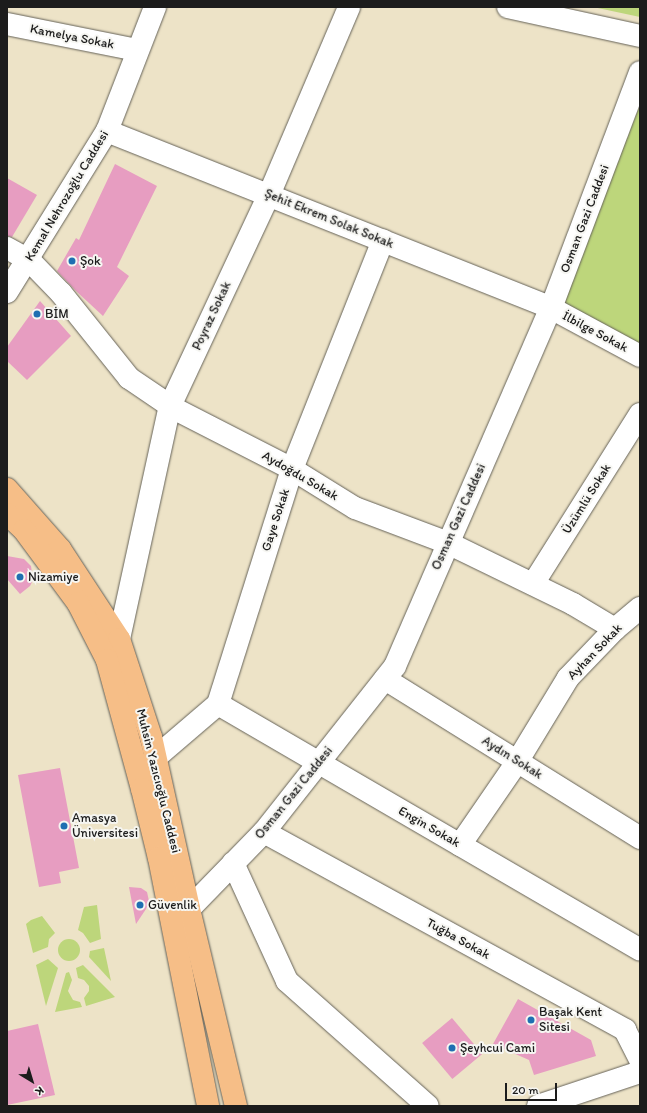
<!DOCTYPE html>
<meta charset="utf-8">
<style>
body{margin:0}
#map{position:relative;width:647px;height:1113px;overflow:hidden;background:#ede3c7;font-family:Itim,sans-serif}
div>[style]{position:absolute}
.green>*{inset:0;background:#bdd67b}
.round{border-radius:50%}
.building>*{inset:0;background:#e79dc1;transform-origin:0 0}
.roads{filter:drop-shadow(0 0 1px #656258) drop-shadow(0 0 1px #656258)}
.minor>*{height:22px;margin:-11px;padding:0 11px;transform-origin:11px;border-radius:11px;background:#fff}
.major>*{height:22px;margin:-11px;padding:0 11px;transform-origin:11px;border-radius:11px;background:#f6be87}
.dots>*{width:11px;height:11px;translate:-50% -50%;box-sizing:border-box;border:2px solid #f6f6f2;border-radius:50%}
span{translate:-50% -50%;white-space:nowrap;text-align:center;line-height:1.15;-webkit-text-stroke:4px #f6f6f2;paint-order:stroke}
.street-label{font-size:13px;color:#1c1c1c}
.poi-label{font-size:13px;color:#1c1c1c}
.left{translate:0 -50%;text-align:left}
.frame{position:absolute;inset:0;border:8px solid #1c1c1c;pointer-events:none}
.north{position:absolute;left:12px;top:1061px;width:40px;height:40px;-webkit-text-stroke:3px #f6f6f2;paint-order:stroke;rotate:142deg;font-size:11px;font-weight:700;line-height:16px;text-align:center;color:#1c1c1c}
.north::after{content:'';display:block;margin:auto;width:14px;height:18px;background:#1c1c1c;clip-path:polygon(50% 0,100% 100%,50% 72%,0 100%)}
.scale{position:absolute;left:505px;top:1083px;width:52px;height:18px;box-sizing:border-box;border:2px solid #1c1c1c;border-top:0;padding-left:5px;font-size:12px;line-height:14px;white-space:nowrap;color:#1c1c1c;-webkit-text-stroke:3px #f6f6f2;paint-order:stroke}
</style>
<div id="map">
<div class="green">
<div style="clip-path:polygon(593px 7px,640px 7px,640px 17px)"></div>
<div style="clip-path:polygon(640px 105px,640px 345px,562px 304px)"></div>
<div style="clip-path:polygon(97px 905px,101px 939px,90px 943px,83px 933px,78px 930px,84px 907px)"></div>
<div style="clip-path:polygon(42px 916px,55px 933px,49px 939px,48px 947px,33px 953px,26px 924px,31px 920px)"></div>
<div class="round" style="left:58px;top:939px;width:22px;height:22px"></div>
<div style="clip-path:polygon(104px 948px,111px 981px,89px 957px,90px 951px)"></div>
<div style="clip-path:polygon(48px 959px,58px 968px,46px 1006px,36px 965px)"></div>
<div style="clip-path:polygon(83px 965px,115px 997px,86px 1006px,84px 998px,89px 991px,89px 986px,84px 980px,78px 978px,76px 968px)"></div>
<div style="clip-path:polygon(69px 972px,72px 980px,68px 991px,73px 1000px,80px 1002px,82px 1007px,55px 1012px,66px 973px)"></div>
</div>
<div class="building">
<div style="clip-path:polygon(115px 164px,157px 186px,117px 267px,129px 276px,103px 316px,76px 291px,57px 271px,76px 238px,79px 240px)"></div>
<div style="clip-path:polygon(7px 178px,37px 195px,12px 237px,7px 236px)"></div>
<div style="clip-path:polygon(40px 301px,71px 336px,27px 380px,7px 361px,7px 347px)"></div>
<div style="clip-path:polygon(7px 556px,24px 559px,31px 566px,33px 580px,30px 586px,20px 594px,7px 579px)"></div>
<div style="clip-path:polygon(60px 768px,79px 868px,59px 872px,61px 883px,39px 887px,18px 775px)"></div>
<div style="clip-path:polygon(129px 887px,141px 888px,147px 892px,149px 901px,146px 909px,136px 924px)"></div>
<div style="clip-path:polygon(518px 999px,591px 1040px,596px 1056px,534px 1075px,529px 1060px,493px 1044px)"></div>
<div style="left:452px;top:1018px;width:47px;height:39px;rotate:50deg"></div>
<div style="clip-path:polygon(38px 1024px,55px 1095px,7px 1105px,7px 1031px)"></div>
</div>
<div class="roads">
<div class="minor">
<div style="left:508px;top:7px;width:135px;rotate:12.4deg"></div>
<div style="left:7px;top:24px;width:133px;rotate:11.3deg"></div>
<div style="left:107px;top:131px;width:478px;rotate:21.7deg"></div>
<div style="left:551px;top:308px;width:101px;rotate:28.3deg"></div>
<div style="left:7px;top:248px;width:25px;rotate:29deg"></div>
<div style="left:29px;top:260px;width:46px;rotate:45.9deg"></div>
<div style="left:61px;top:293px;width:109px;rotate:51.3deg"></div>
<div style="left:129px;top:378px;width:55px;rotate:34deg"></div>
<div style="left:175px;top:409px;width:131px;rotate:27.1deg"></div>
<div style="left:292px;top:469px;width:74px;rotate:31.8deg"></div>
<div style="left:355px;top:508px;width:99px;rotate:20.6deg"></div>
<div style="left:448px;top:543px;width:139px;rotate:26deg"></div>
<div style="left:573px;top:604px;width:49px;rotate:30.8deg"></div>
<div style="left:7px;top:292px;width:190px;rotate:-58.2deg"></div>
<div style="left:107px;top:131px;width:133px;rotate:-68.8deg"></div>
<div style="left:533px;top:584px;width:201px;rotate:-57.8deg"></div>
<div style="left:119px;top:639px;width:239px;rotate:-77.7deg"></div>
<div style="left:170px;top:406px;width:233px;rotate:-64.9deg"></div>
<div style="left:269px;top:195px;width:204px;rotate:-66.9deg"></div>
<div style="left:385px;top:679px;width:301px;rotate:31.9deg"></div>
<div style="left:218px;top:704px;width:488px;rotate:30.2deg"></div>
<div style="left:155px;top:758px;width:83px;rotate:-40.6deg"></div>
<div style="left:218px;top:704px;width:246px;rotate:-72.5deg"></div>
<div style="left:292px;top:469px;width:246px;rotate:-68.3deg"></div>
<div style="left:264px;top:832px;width:412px;rotate:28.7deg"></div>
<div style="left:625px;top:1030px;width:33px;rotate:63deg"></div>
<div style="left:460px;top:845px;width:101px;rotate:-55.5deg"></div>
<div style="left:517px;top:762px;width:98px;rotate:-58.7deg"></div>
<div style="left:568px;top:678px;width:68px;rotate:-46.2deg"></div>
<div style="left:615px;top:629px;width:33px;rotate:-40deg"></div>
<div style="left:233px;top:863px;width:130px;rotate:65.4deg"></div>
<div style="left:287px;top:981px;width:188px;rotate:41.6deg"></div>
<div style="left:189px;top:909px;width:107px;rotate:-45.8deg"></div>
<div style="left:264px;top:832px;width:211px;rotate:-51.7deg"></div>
<div style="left:395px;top:666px;width:391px;rotate:-66.5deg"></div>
<div style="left:551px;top:308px;width:252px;rotate:-69.3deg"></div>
<div style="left:538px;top:1106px;width:108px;rotate:-18.4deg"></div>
</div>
<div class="major">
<div style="left:7px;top:489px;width:80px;rotate:48.5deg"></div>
<div style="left:60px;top:549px;width:108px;rotate:56.8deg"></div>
<div style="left:119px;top:639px;width:103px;rotate:71.9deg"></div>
<div style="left:151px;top:737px;width:176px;rotate:77.5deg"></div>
<div style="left:189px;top:909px;width:203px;rotate:76.6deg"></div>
<div style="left:7px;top:514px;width:23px;rotate:43deg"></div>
<div style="left:24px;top:530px;width:91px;rotate:53.5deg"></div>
<div style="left:78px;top:603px;width:64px;rotate:63deg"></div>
<div style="left:107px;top:660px;width:134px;rotate:74.8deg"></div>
<div style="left:142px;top:789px;width:71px;rotate:76.2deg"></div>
<div style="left:159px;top:858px;width:253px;rotate:78.8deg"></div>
</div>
</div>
<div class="dots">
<div style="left:72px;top:261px;background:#1f6fb2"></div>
<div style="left:37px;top:314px;background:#1f6fb2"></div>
<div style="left:20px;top:577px;background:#1f6fb2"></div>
<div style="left:64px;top:826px;background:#1f6fb2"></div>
<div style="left:140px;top:905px;background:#1f6fb2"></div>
<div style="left:531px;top:1020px;background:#1f6fb2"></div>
<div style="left:452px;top:1048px;background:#1f6fb2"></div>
</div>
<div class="street-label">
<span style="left:72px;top:37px;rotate:11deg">Kamelya Sokak</span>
<span style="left:67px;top:196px;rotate:-59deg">Kemal Nehrozoğlu Caddesi</span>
<span style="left:329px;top:219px;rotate:22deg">Şehit Ekrem Solak Sokak</span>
<span style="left:585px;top:219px;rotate:-69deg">Osman Gazi Caddesi</span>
<span style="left:212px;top:316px;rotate:-65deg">Poyraz Sokak</span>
<span style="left:595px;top:332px;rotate:28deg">İlbilge Sokak</span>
<span style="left:300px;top:476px;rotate:30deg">Aydoğdu Sokak</span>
<span style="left:587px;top:499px;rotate:-58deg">Üzümlü Sokak</span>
<span style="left:459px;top:517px;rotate:-66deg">Osman Gazi Caddesi</span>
<span style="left:276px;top:520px;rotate:-72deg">Gaye Sokak</span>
<span style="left:595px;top:652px;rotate:-46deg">Ayhan Sokak</span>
<span style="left:512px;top:758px;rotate:32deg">Aydın Sokak</span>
<span style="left:158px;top:781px;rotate:76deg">Muhsin Yazıcıoğlu Caddesi</span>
<span style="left:294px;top:793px;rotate:-51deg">Osman Gazi Caddesi</span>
<span style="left:429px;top:827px;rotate:30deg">Engin Sokak</span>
<span style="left:458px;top:939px;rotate:29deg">Tuğba Sokak</span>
</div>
<div class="poi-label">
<span class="left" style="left:80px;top:261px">Şok</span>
<span class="left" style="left:45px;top:314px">BİM</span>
<span class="left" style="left:28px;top:577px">Nizamiye</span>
<span class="left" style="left:72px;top:826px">Amasya<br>Üniversitesi</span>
<span class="left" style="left:148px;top:905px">Güvenlik</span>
<span class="left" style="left:539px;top:1020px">Başak Kent<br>Sitesi</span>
<span class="left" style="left:460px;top:1048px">Şeyhcui Cami</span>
</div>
<div class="frame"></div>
<div class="north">K</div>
<div class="scale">20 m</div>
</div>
